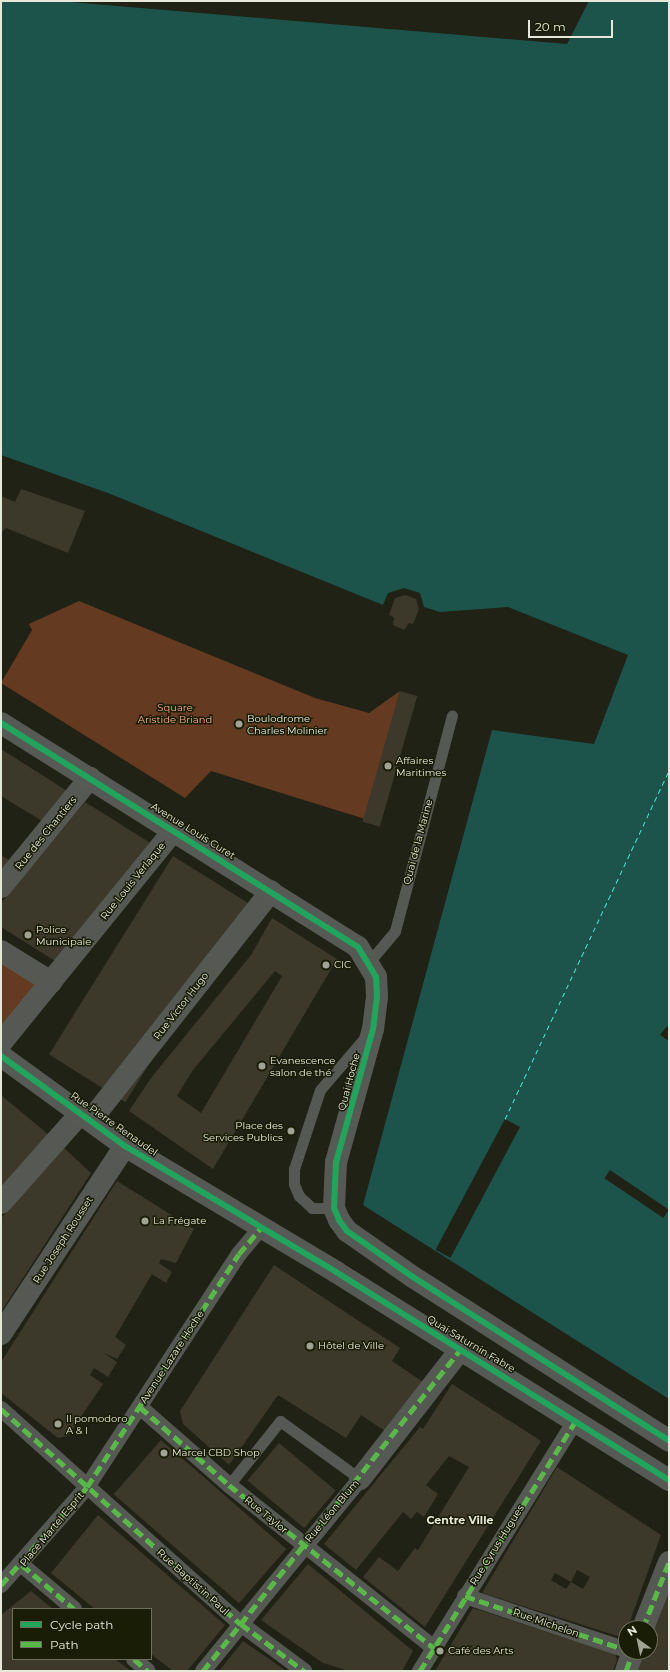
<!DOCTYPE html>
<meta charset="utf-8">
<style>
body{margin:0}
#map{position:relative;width:670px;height:1672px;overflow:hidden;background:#202215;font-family:Montserrat,sans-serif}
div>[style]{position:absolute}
.green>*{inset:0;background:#643a20}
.water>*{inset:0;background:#1c544c}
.pier>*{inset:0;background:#202215;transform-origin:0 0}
.ferry>*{height:1px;margin-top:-0.5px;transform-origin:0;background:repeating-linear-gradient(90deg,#46ebd8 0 5px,transparent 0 9px)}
.building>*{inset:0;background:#3c392b;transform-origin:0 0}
.service>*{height:11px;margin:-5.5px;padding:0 5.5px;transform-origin:5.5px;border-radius:5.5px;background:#565953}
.pedestrian>*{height:16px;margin:-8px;padding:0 8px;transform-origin:8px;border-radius:8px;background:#565953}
.minor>*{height:22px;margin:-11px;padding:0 11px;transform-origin:11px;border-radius:11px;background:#565953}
.secondary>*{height:22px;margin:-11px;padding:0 11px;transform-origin:11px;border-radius:11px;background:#575a54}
.quiet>*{height:5px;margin-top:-2.5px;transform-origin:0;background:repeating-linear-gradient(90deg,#58b947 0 10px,transparent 0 15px)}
.cycleway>*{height:6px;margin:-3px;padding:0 3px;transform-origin:3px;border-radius:3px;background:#20a55d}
.dots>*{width:11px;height:11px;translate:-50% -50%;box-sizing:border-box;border:2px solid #1a1d06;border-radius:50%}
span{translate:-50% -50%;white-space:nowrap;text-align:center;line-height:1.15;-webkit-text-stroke:3px #1a1d06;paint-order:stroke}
.park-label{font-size:10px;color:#fbad82}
.poi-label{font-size:10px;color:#e6e9da}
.left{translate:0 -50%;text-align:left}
.right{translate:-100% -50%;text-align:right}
.street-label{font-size:10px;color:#e6e9da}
.neighbourhood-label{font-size:11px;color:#e6e9da;font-weight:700}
.frame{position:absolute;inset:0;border:2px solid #e6e9da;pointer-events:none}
.legend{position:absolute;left:12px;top:1608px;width:140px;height:52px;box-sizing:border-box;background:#1a1d06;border:1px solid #6c6f5b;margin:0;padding:5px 7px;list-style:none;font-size:12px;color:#e6e9da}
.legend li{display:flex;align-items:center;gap:8px;height:20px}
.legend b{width:20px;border:1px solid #6c6f5b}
.north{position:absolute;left:618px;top:1620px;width:40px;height:40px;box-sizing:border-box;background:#1a1d06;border:1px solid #6c6f5b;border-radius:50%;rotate:327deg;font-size:11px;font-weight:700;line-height:16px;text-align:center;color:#e6e9da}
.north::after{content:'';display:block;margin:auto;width:14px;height:18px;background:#a1a395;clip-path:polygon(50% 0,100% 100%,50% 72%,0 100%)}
.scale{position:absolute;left:528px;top:20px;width:85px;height:18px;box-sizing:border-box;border:2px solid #e6e9da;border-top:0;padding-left:5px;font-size:12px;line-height:14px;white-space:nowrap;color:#e6e9da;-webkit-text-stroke:3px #1a1d06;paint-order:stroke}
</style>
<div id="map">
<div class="green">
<div style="clip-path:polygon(79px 601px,315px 698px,369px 713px,400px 691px,365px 819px,211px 771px,185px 798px,1px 683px,32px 630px,29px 624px)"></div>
<div style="clip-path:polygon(1px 951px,51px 982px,1px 1043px)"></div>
</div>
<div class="water">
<div style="clip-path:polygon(1px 1px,58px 1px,567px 44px,589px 1px,669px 1px,669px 1399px,363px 1205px,492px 730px,594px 744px,628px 655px,508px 607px,440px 612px,424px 607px,420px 593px,404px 588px,388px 593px,383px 605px,108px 493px,1px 455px)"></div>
</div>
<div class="pier">
<div style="clip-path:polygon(667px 1026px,669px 1028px,669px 1041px,660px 1035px)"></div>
<div style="left:505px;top:1119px;width:17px;height:148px;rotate:28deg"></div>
<div style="left:610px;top:1170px;width:71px;height:10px;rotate:34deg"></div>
</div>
<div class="ferry">
<div style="left:505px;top:1119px;width:385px;rotate:-64.8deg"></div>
</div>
<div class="building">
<div style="clip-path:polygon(21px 489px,85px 511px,68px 553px,6px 528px,1px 533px,1px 496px,15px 502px)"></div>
<div style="clip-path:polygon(405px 595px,416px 599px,419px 609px,413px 624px,409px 623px,404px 630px,393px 625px,394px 617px,389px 615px,395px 598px)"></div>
<div style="left:400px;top:691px;width:18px;height:136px;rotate:16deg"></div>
<div style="clip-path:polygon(1px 749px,67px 791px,44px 822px,1px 796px)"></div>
<div style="clip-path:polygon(85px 802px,152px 844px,55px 961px,1px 927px,1px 903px)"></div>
<div style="clip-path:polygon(1px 855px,10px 861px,1px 872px)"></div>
<div style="left:173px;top:856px;width:90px;height:234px;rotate:32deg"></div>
<div style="clip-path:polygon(evenodd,272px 918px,337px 959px,213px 1169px,129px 1111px,151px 1078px,251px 955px,272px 918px,275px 971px,282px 976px,201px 1113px,177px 1096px,193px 1070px,275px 971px)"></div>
<div style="clip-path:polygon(1px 1095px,49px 1135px,1px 1189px)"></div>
<div style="clip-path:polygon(64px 1148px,91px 1173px,1px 1312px,1px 1218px)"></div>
<div style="clip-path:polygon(117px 1181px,194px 1229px,176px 1263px,161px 1259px,159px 1263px,172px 1272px,166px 1283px,152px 1274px,115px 1337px,126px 1345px,117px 1359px,104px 1353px,117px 1362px,108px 1377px,94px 1368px,90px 1375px,103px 1384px,68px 1436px,58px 1438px,1px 1393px,1px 1362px)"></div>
<div style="clip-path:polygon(274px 1265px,400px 1348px,392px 1361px,423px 1382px,385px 1431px,361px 1415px,346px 1438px,278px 1395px,229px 1465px,183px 1424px,180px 1411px)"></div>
<div style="clip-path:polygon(452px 1384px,541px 1441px,425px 1627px,363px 1577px,379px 1557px,398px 1571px,415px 1548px,418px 1550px,469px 1467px,449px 1456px,426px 1485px,438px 1494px,424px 1517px,417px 1512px,411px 1519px,403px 1512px,356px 1570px,324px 1544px,420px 1427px,423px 1429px)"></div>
<div style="left:161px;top:1440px;width:166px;height:72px;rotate:41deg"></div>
<div style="left:279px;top:1443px;width:74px;height:49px;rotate:40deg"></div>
<div style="clip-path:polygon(evenodd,557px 1467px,661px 1535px,624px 1638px,482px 1593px,557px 1467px,577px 1570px,590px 1577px,583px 1589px,571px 1582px,566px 1589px,551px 1580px,555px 1573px,571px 1582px,577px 1570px)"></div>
<div style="clip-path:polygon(98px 1515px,225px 1625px,187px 1671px,173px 1671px,151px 1654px,151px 1609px,95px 1609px,51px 1573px)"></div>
<div style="clip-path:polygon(308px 1564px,413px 1651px,402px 1671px,349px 1671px,323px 1663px,261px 1620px)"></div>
<div style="clip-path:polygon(669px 1582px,669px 1671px,635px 1671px,643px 1652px,650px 1652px,650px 1632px)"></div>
<div style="clip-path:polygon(31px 1591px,53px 1609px,13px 1609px,13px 1659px,115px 1659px,131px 1671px,1px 1671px,1px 1615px)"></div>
<div style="clip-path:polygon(473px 1608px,615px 1654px,617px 1660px,613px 1671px,435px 1671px)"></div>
<div style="clip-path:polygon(243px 1641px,275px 1663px,286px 1671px,219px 1671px)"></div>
</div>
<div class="service">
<div style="left:370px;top:961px;width:39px;rotate:-50deg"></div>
<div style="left:395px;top:931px;width:223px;rotate:-75.2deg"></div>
<div style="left:334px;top:1208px;width:22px;rotate:180deg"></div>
<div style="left:312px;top:1208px;width:18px;rotate:-137deg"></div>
<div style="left:299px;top:1196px;width:13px;rotate:-113deg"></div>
<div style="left:294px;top:1184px;width:15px;rotate:-90deg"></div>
<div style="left:294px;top:1169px;width:83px;rotate:-71.8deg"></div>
<div style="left:320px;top:1090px;width:72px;rotate:-49.5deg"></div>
<div style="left:229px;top:1485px;width:82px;rotate:-51.4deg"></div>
<div style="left:280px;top:1421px;width:99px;rotate:35.9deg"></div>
</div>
<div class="pedestrian">
<div style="left:140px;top:1407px;width:118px;rotate:41.2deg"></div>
<div style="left:229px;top:1485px;width:262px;rotate:38.5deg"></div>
<div style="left:1px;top:1409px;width:322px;rotate:41.9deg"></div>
<div style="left:241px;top:1624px;width:79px;rotate:36.7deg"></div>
<div style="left:22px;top:1565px;width:68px;rotate:40.2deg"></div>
<div style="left:1px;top:1585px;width:130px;rotate:-48.7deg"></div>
<div style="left:87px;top:1487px;width:278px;rotate:-56.9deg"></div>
<div style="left:239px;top:1254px;width:33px;rotate:-50deg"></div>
<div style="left:465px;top:1596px;width:170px;rotate:18.5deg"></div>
<div style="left:134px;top:1659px;width:18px;rotate:41deg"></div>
<div style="left:203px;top:1671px;width:248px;rotate:-50.7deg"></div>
<div style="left:420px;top:1671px;width:296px;rotate:-58.2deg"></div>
</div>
<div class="minor">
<div style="left:1px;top:887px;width:141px;rotate:-50.8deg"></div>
<div style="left:1px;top:951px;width:59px;rotate:31.8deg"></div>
<div style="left:1px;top:1043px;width:274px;rotate:-50.9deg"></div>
<div style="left:91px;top:1120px;width:291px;rotate:-51.8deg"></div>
<div style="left:1px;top:1203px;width:120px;rotate:-48.4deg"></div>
<div style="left:1px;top:1334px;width:225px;rotate:-56.6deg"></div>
<div style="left:360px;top:1479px;width:163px;rotate:-52.2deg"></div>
<div style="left:643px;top:1628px;width:71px;rotate:-68.5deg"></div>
<div style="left:626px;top:1671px;width:20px;rotate:-70deg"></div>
</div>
<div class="secondary">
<div style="left:1px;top:723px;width:421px;rotate:32.1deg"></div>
<div style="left:358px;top:947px;width:35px;rotate:59deg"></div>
<div style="left:376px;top:977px;width:20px;rotate:87deg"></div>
<div style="left:377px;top:997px;width:32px;rotate:97deg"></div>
<div style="left:373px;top:1029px;width:138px;rotate:105.5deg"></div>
<div style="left:336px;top:1162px;width:46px;rotate:92.5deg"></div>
<div style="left:334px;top:1208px;width:13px;rotate:67deg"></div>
<div style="left:339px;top:1220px;width:14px;rotate:54deg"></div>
<div style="left:347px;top:1231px;width:80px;rotate:34.9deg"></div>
<div style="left:413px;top:1277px;width:304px;rotate:32.6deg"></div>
<div style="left:1px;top:1056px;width:153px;rotate:36deg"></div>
<div style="left:125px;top:1146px;width:246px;rotate:30.8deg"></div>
<div style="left:336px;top:1272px;width:393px;rotate:32deg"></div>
</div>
<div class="quiet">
<div style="left:140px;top:1407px;width:118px;rotate:41.2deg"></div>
<div style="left:229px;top:1485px;width:262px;rotate:38.5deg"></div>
<div style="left:1px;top:1409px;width:322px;rotate:41.9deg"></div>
<div style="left:241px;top:1624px;width:79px;rotate:36.7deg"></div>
<div style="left:22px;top:1565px;width:68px;rotate:40.2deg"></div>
<div style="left:1px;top:1585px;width:130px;rotate:-48.7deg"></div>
<div style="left:87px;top:1487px;width:278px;rotate:-56.9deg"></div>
<div style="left:239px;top:1254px;width:33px;rotate:-50deg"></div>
<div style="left:465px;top:1596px;width:170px;rotate:18.5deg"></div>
<div style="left:643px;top:1628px;width:71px;rotate:-68.5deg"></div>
<div style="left:134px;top:1659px;width:18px;rotate:41deg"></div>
<div style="left:203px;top:1671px;width:411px;rotate:-51.3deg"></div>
<div style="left:420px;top:1671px;width:296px;rotate:-58.1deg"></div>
<div style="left:626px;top:1671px;width:20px;rotate:-70deg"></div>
</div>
<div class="cycleway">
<div style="left:1px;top:723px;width:421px;rotate:32.1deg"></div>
<div style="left:358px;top:947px;width:35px;rotate:59deg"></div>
<div style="left:376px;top:977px;width:20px;rotate:87deg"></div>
<div style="left:377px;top:997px;width:32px;rotate:97deg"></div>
<div style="left:373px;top:1029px;width:138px;rotate:105.5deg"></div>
<div style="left:336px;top:1162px;width:46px;rotate:92.5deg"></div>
<div style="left:334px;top:1208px;width:13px;rotate:67deg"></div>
<div style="left:339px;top:1220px;width:14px;rotate:54deg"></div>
<div style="left:347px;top:1231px;width:80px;rotate:34.9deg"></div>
<div style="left:413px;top:1277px;width:304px;rotate:32.6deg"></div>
<div style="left:1px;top:1056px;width:153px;rotate:36deg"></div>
<div style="left:125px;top:1146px;width:246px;rotate:30.8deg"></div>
<div style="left:336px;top:1272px;width:393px;rotate:32deg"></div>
</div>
<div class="dots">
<div style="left:239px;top:724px;background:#a1a395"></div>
<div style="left:388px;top:766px;background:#a1a395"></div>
<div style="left:28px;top:935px;background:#a1a395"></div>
<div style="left:326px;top:965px;background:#a1a395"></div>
<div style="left:262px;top:1066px;background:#a1a395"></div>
<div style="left:291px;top:1131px;background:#a1a395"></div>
<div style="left:145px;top:1221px;background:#a1a395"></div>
<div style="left:310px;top:1346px;background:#a1a395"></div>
<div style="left:58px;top:1424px;background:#a1a395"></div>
<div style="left:164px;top:1453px;background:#a1a395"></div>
<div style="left:440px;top:1651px;background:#a1a395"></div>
</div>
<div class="park-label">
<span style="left:175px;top:713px">Square<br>Aristide Briand</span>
</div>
<div class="poi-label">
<span class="left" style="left:247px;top:724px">Boulodrome<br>Charles Molinier</span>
<span class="left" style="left:396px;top:766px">Affaires<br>Maritimes</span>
<span class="left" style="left:36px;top:935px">Police<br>Municipale</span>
<span class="left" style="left:334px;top:965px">CIC</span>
<span class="left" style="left:270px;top:1066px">Evanescence<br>salon de thé</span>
<span class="right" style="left:283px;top:1131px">Place des<br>Services Publics</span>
<span class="left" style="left:153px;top:1221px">La Frégate</span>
<span class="left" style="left:318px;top:1346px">Hôtel de Ville</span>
<span class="left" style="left:66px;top:1424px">Il pomodoro<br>A &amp; I</span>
<span class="left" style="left:172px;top:1453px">Marcel CBD Shop</span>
<span class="left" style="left:448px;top:1651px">Café des Arts</span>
</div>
<div class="street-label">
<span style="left:193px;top:831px;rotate:32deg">Avenue Louis Curet</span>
<span style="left:46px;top:833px;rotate:-51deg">Rue des Chantiers</span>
<span style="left:418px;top:842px;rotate:-75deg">Quai de la Marine</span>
<span style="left:133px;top:881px;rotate:-51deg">Rue Louis Verlaque</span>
<span style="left:181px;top:1006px;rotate:-52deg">Rue Victor Hugo</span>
<span style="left:349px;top:1082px;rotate:-75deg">Quai Hoche</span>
<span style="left:114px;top:1124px;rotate:35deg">Rue Pierre Renaudel</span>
<span style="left:63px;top:1240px;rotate:-57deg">Rue Joseph Rousset</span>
<span style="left:471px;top:1344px;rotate:31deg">Quai Saturnin Fabre</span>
<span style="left:172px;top:1357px;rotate:-57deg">Avenue Lazare Hoche</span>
<span style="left:332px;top:1511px;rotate:-50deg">Rue Léon Blum</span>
<span style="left:266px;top:1515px;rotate:39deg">Rue Taylor</span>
<span style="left:52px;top:1529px;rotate:-50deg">Place Martel Esprit</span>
<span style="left:497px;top:1545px;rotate:-58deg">Rue Cyrus Hugues</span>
<span style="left:193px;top:1582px;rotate:42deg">Rue Baptistin Paul</span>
<span style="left:546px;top:1623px;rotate:19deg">Rue Michelon</span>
</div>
<div class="neighbourhood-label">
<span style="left:460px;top:1520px">Centre Ville</span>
</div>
<div class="frame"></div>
<ul class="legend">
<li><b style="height:5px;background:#20a55d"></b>Cycle path</li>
<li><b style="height:5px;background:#58b947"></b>Path</li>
</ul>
<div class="north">N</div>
<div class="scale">20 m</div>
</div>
